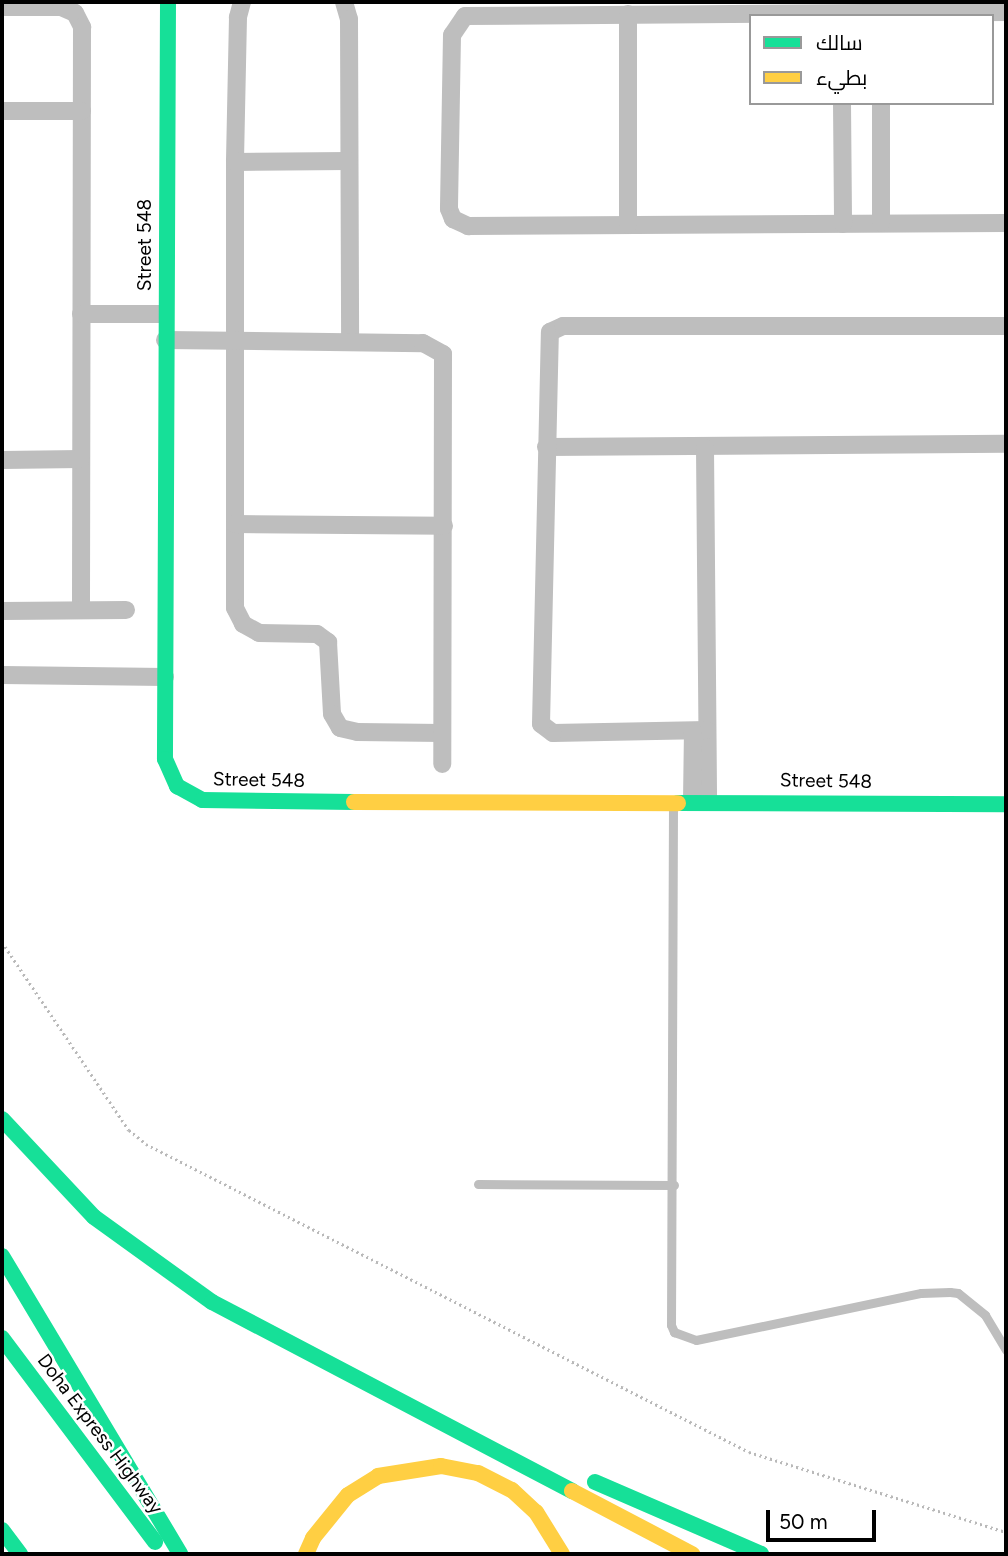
<!DOCTYPE html>
<meta charset="utf-8">
<style>
body{margin:0}
#map{position:relative;width:1008px;height:1556px;overflow:hidden;background:#fff;font-family:Figtree,Cairo,sans-serif}
div>[style]{position:absolute}
.path>*{height:2.5px;margin-top:-1.25px;transform-origin:0;background:repeating-linear-gradient(90deg,#b9b9b9 0 2px,transparent 0 5.5px)}
.lane>*{height:9px;margin:-4.5px;padding:0 4.5px;transform-origin:4.5px;border-radius:4.5px;background:#bebebe}
.street>*{height:18px;margin:-9px;padding:0 9px;transform-origin:9px;border-radius:9px;background:#bebebe}
.fast>*{height:16px;margin:-8px;padding:0 8px;transform-origin:8px;border-radius:8px;background:#16e098}
.slow>*{height:16px;margin:-8px;padding:0 8px;transform-origin:8px;border-radius:8px;background:#ffcf43}
span{translate:-50% -50%;white-space:nowrap;text-align:center;line-height:1.15;-webkit-text-stroke:5px #fff;paint-order:stroke}
.street-label{font-size:19px;color:#000}
.frame{position:absolute;inset:0;border:4px solid #000;pointer-events:none}
.legend{position:absolute;left:749px;top:14px;width:245px;height:91px;box-sizing:border-box;background:#fff;border:2px solid #999;margin:0;padding:9px 12px;list-style:none;font-size:21px;color:#000}
.legend li{display:flex;align-items:center;gap:14px;height:35px}
.legend b{width:35px;border:2px solid #999}
.scale{position:absolute;left:766px;top:1510px;width:110px;height:32px;box-sizing:border-box;border:4px solid #000;border-top:0;padding-left:9px;font-size:21px;line-height:24px;white-space:nowrap;color:#000;-webkit-text-stroke:5px #fff;paint-order:stroke}
</style>
<div id="map">
<div class="path">
<div style="left:2px;top:942px;width:227px;rotate:56deg"></div>
<div style="left:129px;top:1130px;width:22px;rotate:39deg"></div>
<div style="left:146px;top:1144px;width:677px;rotate:27.06deg"></div>
<div style="left:749px;top:1452px;width:269px;rotate:17.3deg"></div>
</div>
<div class="lane">
<div style="left:673px;top:806px;width:519px;rotate:90.22deg"></div>
<div style="left:671px;top:1325px;width:8px;rotate:67deg"></div>
<div style="left:674px;top:1332px;width:23px;rotate:20deg"></div>
<div style="left:696px;top:1340px;width:230px;rotate:-11.8deg"></div>
<div style="left:921px;top:1293px;width:29px;rotate:-2deg"></div>
<div style="left:950px;top:1292px;width:8px;rotate:7deg"></div>
<div style="left:958px;top:1293px;width:35px;rotate:39deg"></div>
<div style="left:985px;top:1315px;width:41px;rotate:59deg"></div>
<div style="left:478px;top:1184px;width:196px;rotate:0.3deg"></div>
</div>
<div class="street">
<div style="left:242px;top:2px;width:16px;rotate:105deg"></div>
<div style="left:238px;top:17px;width:145px;rotate:91.2deg"></div>
<div style="left:235px;top:162px;width:446px;rotate:90deg"></div>
<div style="left:235px;top:608px;width:18px;rotate:63deg"></div>
<div style="left:243px;top:624px;width:18px;rotate:29deg"></div>
<div style="left:259px;top:633px;width:58px;rotate:1deg"></div>
<div style="left:317px;top:634px;width:14px;rotate:36deg"></div>
<div style="left:328px;top:642px;width:72px;rotate:86.8deg"></div>
<div style="left:332px;top:714px;width:16px;rotate:60deg"></div>
<div style="left:340px;top:728px;width:17px;rotate:13deg"></div>
<div style="left:357px;top:732px;width:85px;rotate:0.7deg"></div>
<div style="left:344px;top:2px;width:18px;rotate:74deg"></div>
<div style="left:349px;top:19px;width:323px;rotate:89.8deg"></div>
<div style="left:2px;top:7px;width:59px"></div>
<div style="left:61px;top:7px;width:15px;rotate:23deg"></div>
<div style="left:75px;top:13px;width:16px;rotate:63deg"></div>
<div style="left:82px;top:27px;width:583px;rotate:90.1deg"></div>
<div style="left:1006px;top:12px;width:541px;rotate:179.58deg"></div>
<div style="left:465px;top:16px;width:23px;rotate:124deg"></div>
<div style="left:452px;top:35px;width:174px;rotate:91deg"></div>
<div style="left:449px;top:209px;width:11px;rotate:68deg"></div>
<div style="left:453px;top:219px;width:17px;rotate:25deg"></div>
<div style="left:468px;top:226px;width:538px;rotate:-0.32deg"></div>
<div style="left:842px;top:103px;width:121px;rotate:89.5deg"></div>
<div style="left:2px;top:111px;width:80px"></div>
<div style="left:235px;top:162px;width:114px;rotate:-0.5deg"></div>
<div style="left:881px;top:223px;width:120px;rotate:-90deg"></div>
<div style="left:628px;top:225px;width:211px;rotate:-90deg"></div>
<div style="left:81px;top:314px;width:84px"></div>
<div style="left:165px;top:340px;width:258px;rotate:0.7deg"></div>
<div style="left:423px;top:343px;width:23px;rotate:29deg"></div>
<div style="left:443px;top:354px;width:410px;rotate:90.1deg"></div>
<div style="left:546px;top:447px;width:460px;rotate:-0.4deg"></div>
<div style="left:705px;top:448px;width:353px;rotate:89.5deg"></div>
<div style="left:2px;top:460px;width:79px;rotate:-0.7deg"></div>
<div style="left:235px;top:524px;width:209px;rotate:0.5deg"></div>
<div style="left:2px;top:611px;width:124px;rotate:-0.5deg"></div>
<div style="left:2px;top:675px;width:163px;rotate:0.7deg"></div>
<div style="left:707px;top:730px;width:154px;rotate:178.9deg"></div>
<div style="left:553px;top:733px;width:15px;rotate:-143deg"></div>
<div style="left:541px;top:724px;width:392px;rotate:-88.7deg"></div>
<div style="left:550px;top:332px;width:14px;rotate:-25deg"></div>
<div style="left:563px;top:326px;width:443px"></div>
<div style="left:692px;top:801px;width:70px;rotate:-89.2deg"></div>
</div>
<div class="fast">
<div style="left:168px;top:2px;width:757px;rotate:90.23deg"></div>
<div style="left:165px;top:759px;width:30px;rotate:66deg"></div>
<div style="left:177px;top:786px;width:29px;rotate:29deg"></div>
<div style="left:202px;top:800px;width:152px;rotate:0.8deg"></div>
<div style="left:678px;top:803px;width:328px;rotate:0.2deg"></div>
<div style="left:2px;top:1119px;width:134px;rotate:46.8deg"></div>
<div style="left:94px;top:1217px;width:145px;rotate:35.8deg"></div>
<div style="left:212px;top:1302px;width:407px;rotate:27.7deg"></div>
<div style="left:2px;top:1256px;width:347px;rotate:59.1deg"></div>
<div style="left:2px;top:1338px;width:255px;rotate:53.1deg"></div>
<div style="left:595px;top:1482px;width:181px;rotate:23.4deg"></div>
<div style="left:2px;top:1530px;width:30px;rotate:53deg"></div>
</div>
<div class="slow">
<div style="left:354px;top:802px;width:324px;rotate:0.2deg"></div>
<div style="left:572px;top:1491px;width:136px;rotate:27.7deg"></div>
<div style="left:306px;top:1554px;width:17px;rotate:-66deg"></div>
<div style="left:313px;top:1538px;width:55px;rotate:-50.9deg"></div>
<div style="left:348px;top:1495px;width:36px;rotate:-32deg"></div>
<div style="left:378px;top:1476px;width:64px;rotate:-9deg"></div>
<div style="left:441px;top:1466px;width:38px;rotate:11deg"></div>
<div style="left:478px;top:1473px;width:38px;rotate:27deg"></div>
<div style="left:512px;top:1490px;width:33px;rotate:43deg"></div>
<div style="left:536px;top:1512px;width:49px;rotate:58.2deg"></div>
</div>
<div class="street-label">
<span style="left:145px;top:245px;rotate:-90deg">Street 548</span>
<span style="left:259px;top:780px;rotate:1deg">Street 548</span>
<span style="left:826px;top:781px;rotate:1deg">Street 548</span>
<span style="left:100px;top:1434px;rotate:53deg">Doha Express Highway</span>
</div>
<div class="frame"></div>
<ul class="legend">
<li><b style="height:9px;background:#16e098"></b>سالك</li>
<li><b style="height:9px;background:#ffcf43"></b>بطيء</li>
</ul>
<div class="scale">50 m</div>
</div>
